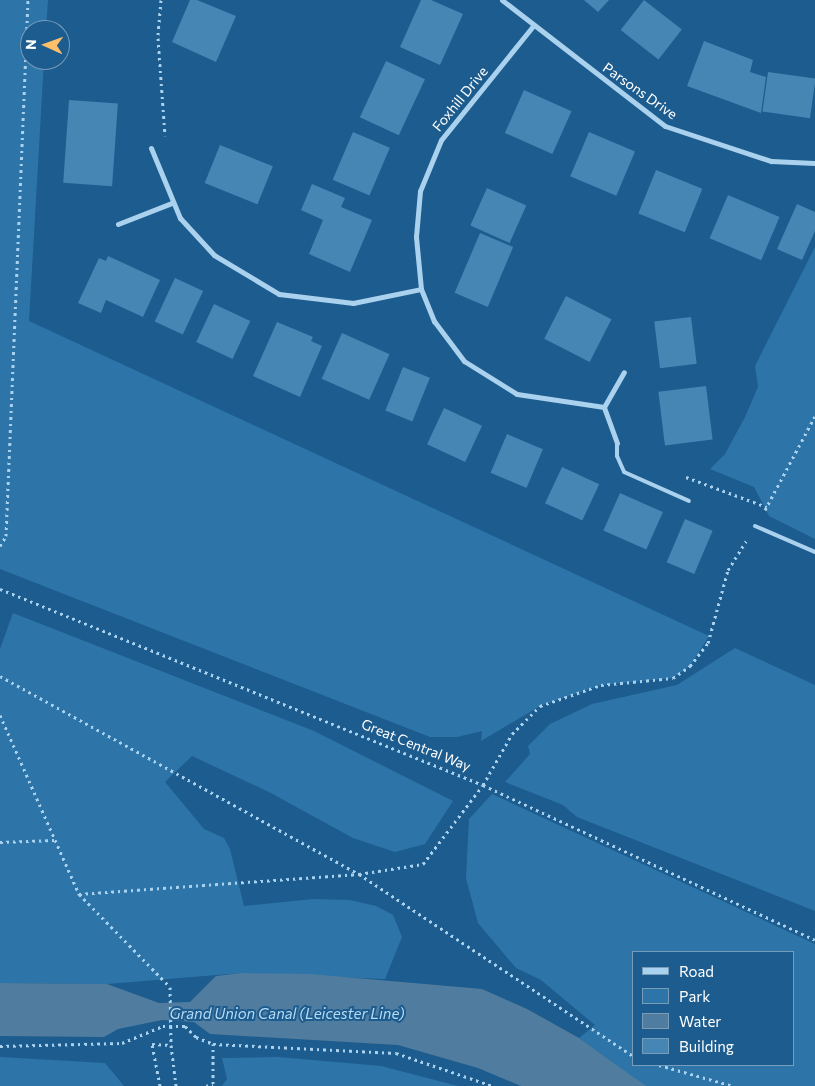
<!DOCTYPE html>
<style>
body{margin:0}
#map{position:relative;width:815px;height:1086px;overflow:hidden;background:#1d5c8e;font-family:Commissioner,sans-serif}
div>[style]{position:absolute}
.green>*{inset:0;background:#2d75a9}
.water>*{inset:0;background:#507d9f}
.building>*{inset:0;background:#4586b5;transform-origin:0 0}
.path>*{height:3px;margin-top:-1.5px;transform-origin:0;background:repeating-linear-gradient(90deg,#aad1ed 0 2.5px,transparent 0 6.5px)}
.service>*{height:4px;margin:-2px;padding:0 2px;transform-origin:2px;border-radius:2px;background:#aad1ed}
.minor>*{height:5px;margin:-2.5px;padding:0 2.5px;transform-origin:2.5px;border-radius:2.5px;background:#aad1ed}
.path-bridge>*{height:3px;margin-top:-1.5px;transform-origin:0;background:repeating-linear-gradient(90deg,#aad1ed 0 2.5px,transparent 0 6.5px)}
span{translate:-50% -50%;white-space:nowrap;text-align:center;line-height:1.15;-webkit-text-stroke:4px #1d5c8e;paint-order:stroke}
.street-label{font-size:14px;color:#fff}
.water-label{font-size:15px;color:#b6daf4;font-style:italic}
.legend{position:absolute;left:632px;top:951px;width:162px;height:115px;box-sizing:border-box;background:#1d5c8e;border:1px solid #779dbb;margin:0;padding:6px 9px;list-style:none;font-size:15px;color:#fff}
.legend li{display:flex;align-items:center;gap:10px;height:25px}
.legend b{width:25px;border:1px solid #779dbb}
.north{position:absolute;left:20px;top:20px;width:50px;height:50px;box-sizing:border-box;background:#1d5c8e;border:1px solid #779dbb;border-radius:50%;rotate:272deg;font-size:14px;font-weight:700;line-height:20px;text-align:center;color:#fff}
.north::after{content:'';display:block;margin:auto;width:18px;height:22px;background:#fdbf68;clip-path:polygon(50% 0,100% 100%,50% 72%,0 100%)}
</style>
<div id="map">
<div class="green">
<div style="clip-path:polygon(0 0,48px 0,46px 30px,30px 30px,30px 60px,44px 60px,29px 321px,709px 636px,690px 666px,673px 678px,601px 685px,540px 706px,481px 741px,482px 731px,457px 737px,430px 737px,0 569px)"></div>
<div style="clip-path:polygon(815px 247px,815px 539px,769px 516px,754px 487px,710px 469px,725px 454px,745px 417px,758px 387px,755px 366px)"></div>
<div style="clip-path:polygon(13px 613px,314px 731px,453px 801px,425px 844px,395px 852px,353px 838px,269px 792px,192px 756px,165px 782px,204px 829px,224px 838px,230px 849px,244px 906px,313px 899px,350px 900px,376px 906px,393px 915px,402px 937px,385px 979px,241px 973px,107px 984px,0 983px,0 649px)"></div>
<div style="clip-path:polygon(735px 648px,815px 685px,815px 911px,577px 817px,563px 805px,505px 782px,530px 754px,528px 746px,550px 724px,592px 704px,677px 685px)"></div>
<div style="clip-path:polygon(evenodd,492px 794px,815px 944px,815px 1086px,641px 1086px,636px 1079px,579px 1038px,595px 1025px,541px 980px,516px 968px,478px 923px,466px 878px,469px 819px,492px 794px,634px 952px,794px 952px,794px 1065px,634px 1065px,634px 952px)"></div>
<div style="clip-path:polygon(0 1057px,105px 1063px,124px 1086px,0 1086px)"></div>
<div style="clip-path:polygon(278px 1057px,381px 1066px,458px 1086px,222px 1086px,227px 1079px,222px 1058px)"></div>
</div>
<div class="water">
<div style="clip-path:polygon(241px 973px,310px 974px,482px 989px,527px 1009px,579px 1038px,646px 1086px,521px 1086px,478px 1068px,398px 1045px,210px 1034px,194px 1022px,162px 1020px,118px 1029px,104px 1037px,0 1036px,0 983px,107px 984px,159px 1003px,190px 1002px,216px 976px)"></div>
</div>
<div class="building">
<div style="clip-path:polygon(190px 0,197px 0,236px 16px,216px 62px,172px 42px)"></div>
<div style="clip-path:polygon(421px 0,431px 0,463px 14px,440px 65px,400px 47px)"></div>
<div style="clip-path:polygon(584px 0,609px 0,598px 12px)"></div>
<div style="left:644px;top:0;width:48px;height:38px;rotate:38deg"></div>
<div style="clip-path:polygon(704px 41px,753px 60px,750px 72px,766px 77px,761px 113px,687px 86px)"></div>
<div style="left:386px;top:61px;width:43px;height:62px;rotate:25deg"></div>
<div style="left:768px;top:72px;width:48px;height:40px;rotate:8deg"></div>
<div style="left:524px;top:90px;width:52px;height:47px;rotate:24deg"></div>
<div style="left:69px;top:100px;width:49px;height:83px;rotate:4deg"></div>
<div style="left:353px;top:132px;width:40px;height:52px;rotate:23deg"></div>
<div style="left:589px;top:132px;width:50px;height:48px;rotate:23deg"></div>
<div style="left:220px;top:145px;width:57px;height:41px;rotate:22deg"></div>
<div style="left:656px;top:170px;width:50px;height:47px;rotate:22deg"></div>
<div style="clip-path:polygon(312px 184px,345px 198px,341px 207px,372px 220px,350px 272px,309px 254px,323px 220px,301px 210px)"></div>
<div style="left:487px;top:188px;width:43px;height:41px;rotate:24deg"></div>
<div style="left:728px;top:195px;width:56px;height:47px;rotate:23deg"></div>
<div style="clip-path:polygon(797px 204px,815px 212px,815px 231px,802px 260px,777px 249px)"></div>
<div style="left:480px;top:233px;width:36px;height:65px;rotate:23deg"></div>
<div style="clip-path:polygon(108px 256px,160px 280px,143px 317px,106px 300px,101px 313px,78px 303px,99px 258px,106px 261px)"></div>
<div style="left:175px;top:278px;width:31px;height:48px;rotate:25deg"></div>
<div style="left:566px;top:296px;width:51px;height:48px;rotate:27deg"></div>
<div style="left:214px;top:304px;width:40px;height:42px;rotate:25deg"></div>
<div style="left:691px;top:317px;width:47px;height:37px;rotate:83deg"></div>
<div style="clip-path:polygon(277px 322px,313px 337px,311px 341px,322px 346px,300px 397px,253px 376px)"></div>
<div style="left:342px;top:333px;width:52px;height:50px;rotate:24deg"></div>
<div style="left:403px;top:367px;width:29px;height:47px;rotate:22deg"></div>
<div style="left:706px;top:386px;width:54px;height:48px;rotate:83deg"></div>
<div style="left:444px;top:408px;width:42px;height:40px;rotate:25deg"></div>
<div style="left:507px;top:434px;width:39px;height:42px;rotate:23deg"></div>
<div style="left:562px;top:467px;width:41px;height:40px;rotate:25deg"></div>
<div style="left:620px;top:493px;width:47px;height:41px;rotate:24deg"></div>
<div style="left:685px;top:519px;width:30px;height:47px;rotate:23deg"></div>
</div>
<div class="path">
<div style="left:161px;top:0;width:38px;rotate:95deg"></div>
<div style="left:158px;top:38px;width:98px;rotate:85.9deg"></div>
<div style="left:686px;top:477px;width:86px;rotate:20.3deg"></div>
<div style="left:765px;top:510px;width:106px;rotate:-62deg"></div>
<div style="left:0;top:546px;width:12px;rotate:-59deg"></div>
<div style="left:6px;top:536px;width:536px;rotate:-87.65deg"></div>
<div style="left:0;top:589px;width:521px;rotate:22.09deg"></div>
<div style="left:483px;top:785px;width:366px;rotate:25deg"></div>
<div style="left:0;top:676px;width:410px;rotate:28.9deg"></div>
<div style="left:359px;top:874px;width:330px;rotate:33.6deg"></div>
<div style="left:0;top:715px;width:196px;rotate:66.2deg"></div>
<div style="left:79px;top:894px;width:130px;rotate:45.6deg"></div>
<div style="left:0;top:842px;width:55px;rotate:-2.1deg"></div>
<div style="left:79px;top:894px;width:281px;rotate:-4.1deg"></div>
<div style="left:359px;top:874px;width:65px;rotate:-8.9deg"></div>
<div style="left:423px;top:864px;width:99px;rotate:-52.8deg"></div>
<div style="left:483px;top:785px;width:59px;rotate:-60.4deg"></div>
<div style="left:512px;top:734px;width:40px;rotate:-45deg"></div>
<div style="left:540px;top:706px;width:65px;rotate:-19deg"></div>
<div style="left:601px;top:685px;width:72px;rotate:-5.6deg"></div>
<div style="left:673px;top:678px;width:21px;rotate:-35deg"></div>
<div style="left:690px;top:666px;width:29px;rotate:-52deg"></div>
<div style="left:708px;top:643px;width:76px;rotate:-74.7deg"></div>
<div style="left:728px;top:570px;width:34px;rotate:-58deg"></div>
<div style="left:0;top:1046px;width:122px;rotate:-1.4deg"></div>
<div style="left:122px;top:1043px;width:44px;rotate:-22.5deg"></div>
<div style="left:163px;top:1026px;width:22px"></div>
<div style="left:185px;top:1026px;width:16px;rotate:45deg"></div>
<div style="left:196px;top:1037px;width:18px;rotate:22deg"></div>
<div style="left:213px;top:1044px;width:183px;rotate:2.8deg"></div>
<div style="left:396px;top:1053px;width:102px;rotate:18.8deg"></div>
<div style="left:659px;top:1065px;width:77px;rotate:15.8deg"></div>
<div style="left:160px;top:1086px;width:43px;rotate:-100.8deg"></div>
<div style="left:152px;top:1044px;width:19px;rotate:3deg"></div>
<div style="left:171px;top:1045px;width:41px;rotate:83deg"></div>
<div style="left:206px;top:1086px;width:7px;rotate:-16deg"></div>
<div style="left:213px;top:1084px;width:40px;rotate:-90deg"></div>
</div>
<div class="service">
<div style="left:617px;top:443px;width:13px;rotate:90deg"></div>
<div style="left:617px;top:456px;width:17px;rotate:66deg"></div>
<div style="left:624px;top:472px;width:71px;rotate:24deg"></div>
<div style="left:755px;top:526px;width:65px;rotate:23.4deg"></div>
</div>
<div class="minor">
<div style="left:502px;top:0;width:206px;rotate:37.7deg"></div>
<div style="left:665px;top:126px;width:112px;rotate:18.3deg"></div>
<div style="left:771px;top:161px;width:44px;rotate:2.6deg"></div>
<div style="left:533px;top:26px;width:146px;rotate:128.9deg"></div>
<div style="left:441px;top:140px;width:55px;rotate:112.4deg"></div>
<div style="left:420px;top:191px;width:46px;rotate:95deg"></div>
<div style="left:416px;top:237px;width:52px;rotate:84.5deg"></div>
<div style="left:421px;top:289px;width:35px;rotate:68deg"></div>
<div style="left:434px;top:321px;width:50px;rotate:53.1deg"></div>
<div style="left:464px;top:361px;width:62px;rotate:31.9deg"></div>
<div style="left:517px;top:394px;width:88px;rotate:8.5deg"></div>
<div style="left:151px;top:148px;width:76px;rotate:67.5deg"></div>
<div style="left:180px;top:218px;width:50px;rotate:47.4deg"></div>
<div style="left:214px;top:255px;width:76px;rotate:31deg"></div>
<div style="left:279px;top:294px;width:75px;rotate:6.9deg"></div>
<div style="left:353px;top:303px;width:69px;rotate:-11.6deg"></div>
<div style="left:118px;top:224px;width:58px;rotate:-21.3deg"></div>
<div style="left:617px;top:443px;width:38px;rotate:-110deg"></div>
<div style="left:604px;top:407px;width:40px;rotate:-60.3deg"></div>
</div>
<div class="path-bridge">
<div style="left:170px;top:987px;width:58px;rotate:89deg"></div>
</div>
<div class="street-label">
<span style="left:640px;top:91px;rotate:35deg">Parsons Drive</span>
<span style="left:460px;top:99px;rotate:-51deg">Foxhill Drive</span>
<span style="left:416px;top:745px;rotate:22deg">Great Central Way</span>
</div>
<div class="water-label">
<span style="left:287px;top:1014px">Grand Union Canal (Leicester Line)</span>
</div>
<ul class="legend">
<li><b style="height:6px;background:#aad1ed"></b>Road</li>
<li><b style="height:14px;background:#2d75a9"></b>Park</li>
<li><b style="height:14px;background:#507d9f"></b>Water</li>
<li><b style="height:14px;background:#4586b5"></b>Building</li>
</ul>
<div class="north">N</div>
</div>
